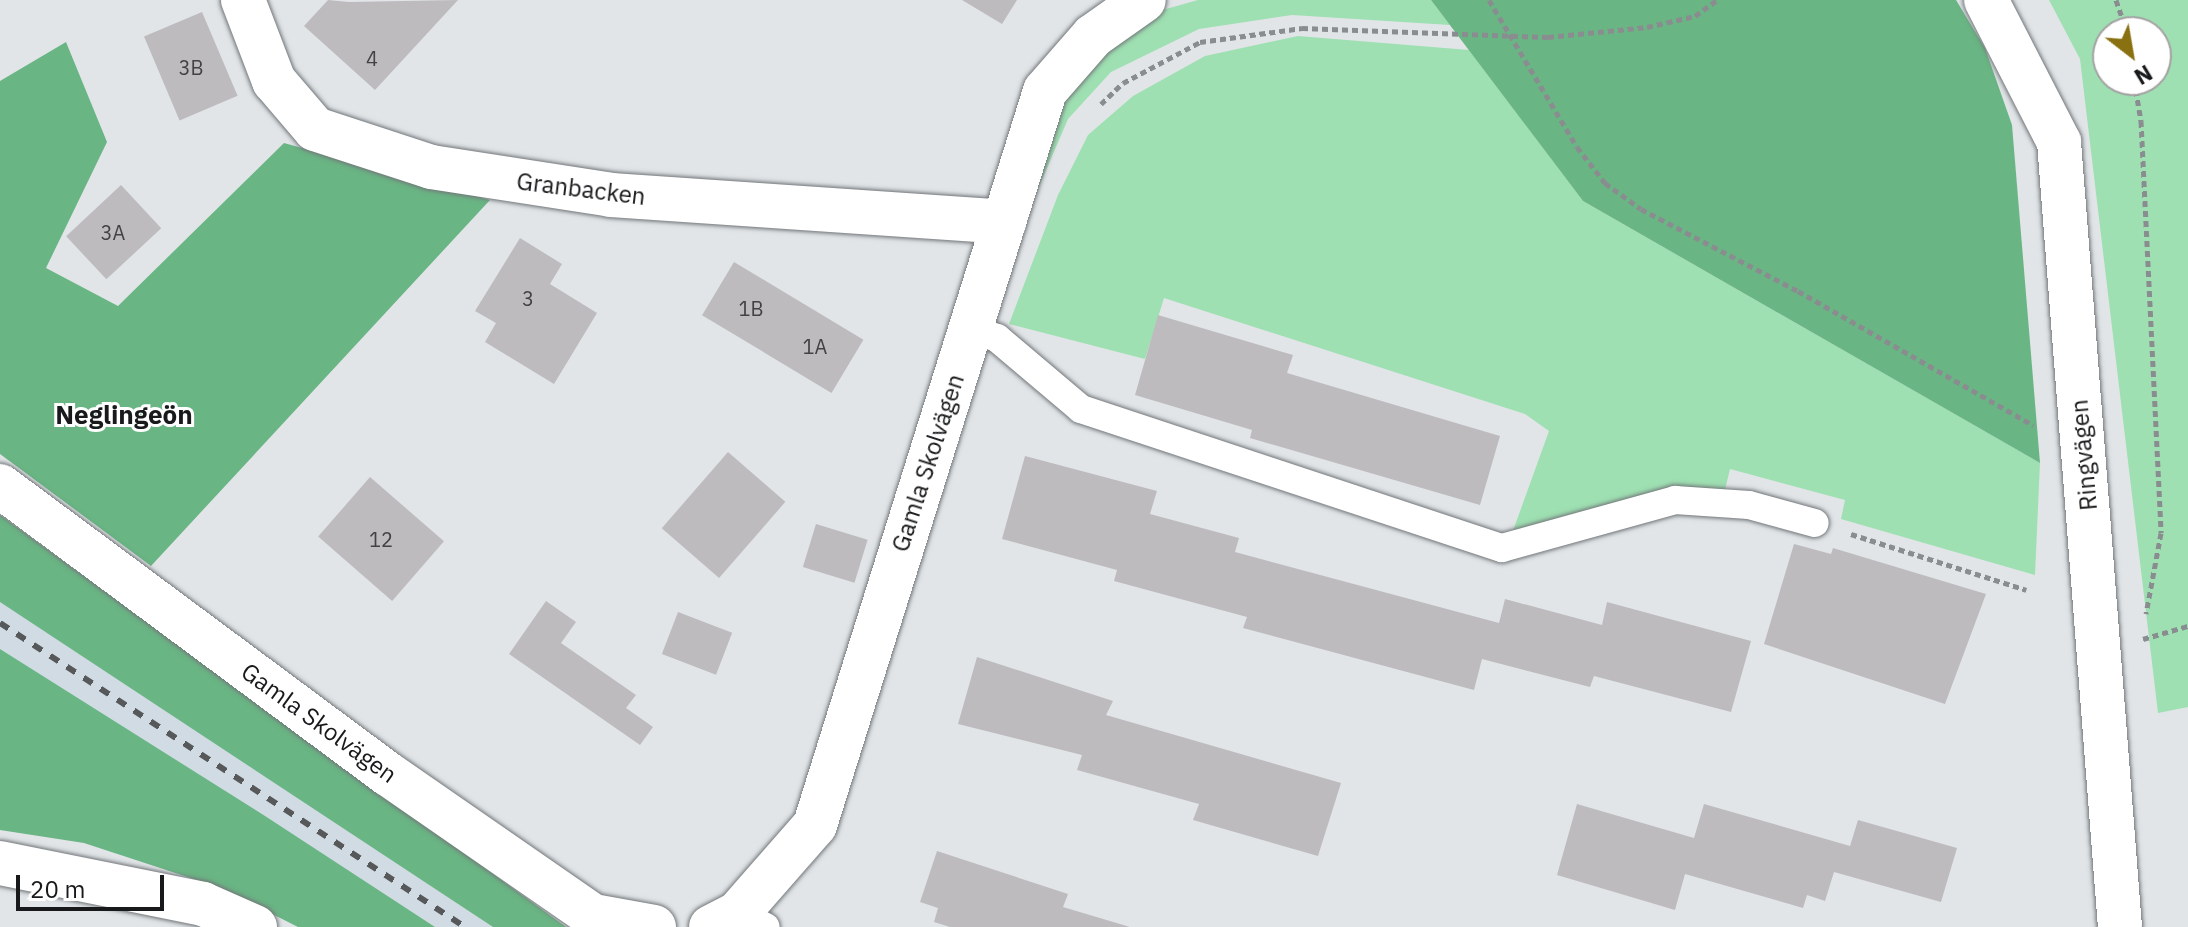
<!DOCTYPE html>
<meta charset="utf-8">
<style>
body{margin:0}
#map{position:relative;width:2188px;height:927px;overflow:hidden;background:#e1e5e8;font-family:"IBM Plex Sans",sans-serif}
div>[style]{position:absolute}
.built>*{inset:0;background:#d0dbe4}
.green>*{inset:0;background:#9ee0b2}
.forest>*{inset:0;background:#6ab584}
.building>*{inset:0;background:#bebbbf;transform-origin:0 0}
.path>*{height:5px;margin-top:-2.5px;transform-origin:0;background:repeating-linear-gradient(90deg,#8a8d8f 0 6px,transparent 0 10px)}
.roads{filter:drop-shadow(0 0 2px #727679) drop-shadow(0 0 2px #727679)}
.service>*{height:28px;margin:-14px;padding:0 14px;transform-origin:14px;border-radius:14px;background:#fff}
.minor>*{height:44px;margin:-22px;padding:0 22px;transform-origin:22px;border-radius:22px;background:#fff}
.tertiary>*{height:44px;margin:-22px;padding:0 22px;transform-origin:22px;border-radius:22px;background:#fff}
.rail>*{height:6px;margin-top:-3px;transform-origin:0;background:repeating-linear-gradient(90deg,#56585a 0 10px,transparent 0 20px)}
span{translate:-50% -50%;white-space:nowrap;text-align:center;line-height:1.15;-webkit-text-stroke:6px #fff;paint-order:stroke}
.number-label{font-size:20px;color:#424243}
.number-label span{-webkit-text-stroke-width:0}
.street-label{font-size:24px;color:#18191a}
.neighbourhood-label{font-size:26px;color:#18191a;font-weight:700}
.north{position:absolute;left:2092px;top:16px;width:80px;height:80px;box-sizing:border-box;background:#fff;border:2px solid #a3a3a3;border-radius:50%;rotate:149deg;font-size:22px;font-weight:700;line-height:32px;text-align:center;color:#18191a}
.north::after{content:'';display:block;margin:auto;width:28px;height:36px;background:#897112;clip-path:polygon(50% 0,100% 100%,50% 72%,0 100%)}
.scale{position:absolute;left:16px;top:875px;width:148px;height:36px;box-sizing:border-box;border:4px solid #18191a;border-top:0;padding-left:10px;font-size:24px;line-height:28px;white-space:nowrap;color:#18191a;-webkit-text-stroke:6px #fff;paint-order:stroke}
</style>
<div id="map">
<div class="built">
<div style="clip-path:polygon(0 602px,44px 629px,493px 927px,435px 927px,31px 669px,0 649px)"></div>
</div>
<div class="green">
<div style="clip-path:polygon(1198px 0,1431px 0,1450px 25px,1292px 15px,1199px 29px,1111px 72px,1068px 119px,1026px 217px,1055px 95px,1159px 11px)"></div>
<div style="clip-path:polygon(evenodd,2049px 0,2188px 0,2188px 707px,2158px 713px,2080px 59px,2049px 0,2108px 32px,2156px 32px,2156px 80px,2108px 80px,2108px 32px)"></div>
<div style="clip-path:polygon(1298px 36px,1469px 50px,1583px 201px,2040px 463px,2035px 575px,1841px 519px,1845px 500px,1730px 469px,1723px 498px,1510px 539px,1549px 431px,1525px 414px,1164px 298px,1145px 359px,1009px 324px,1058px 195px,1088px 135px,1133px 96px,1205px 56px)"></div>
</div>
<div class="forest">
<div style="clip-path:polygon(1431px 0,1956px 0,1985px 48px,2012px 125px,2040px 463px,1583px 201px)"></div>
<div style="clip-path:polygon(66px 42px,107px 142px,46px 268px,118px 306px,284px 143px,490px 200px,151px 566px,0 454px,0 81px)"></div>
<div style="clip-path:polygon(0 515px,566px 927px,493px 927px,0 602px)"></div>
<div style="clip-path:polygon(0 649px,265px 816px,435px 927px,298px 927px,221px 888px,84px 843px,0 830px)"></div>
</div>
<div class="building">
<div style="clip-path:polygon(328px 0,349px 2px,458px 0,375px 90px,304px 26px)"></div>
<div style="clip-path:polygon(962px 0,1017px 0,1002px 24px)"></div>
<div style="left:202px;top:12px;width:91px;height:63px;rotate:67deg"></div>
<div style="left:121px;top:185px;width:59px;height:75px;rotate:47deg"></div>
<div style="clip-path:polygon(520px 238px,562px 264px,550px 284px,597px 313px,554px 384px,485px 342px,496px 323px,475px 311px)"></div>
<div style="left:734px;top:262px;width:151px;height:62px;rotate:31deg"></div>
<div style="clip-path:polygon(1158px 315px,1293px 355px,1287px 373px,1500px 436px,1480px 505px,1250px 438px,1252px 430px,1135px 395px)"></div>
<div style="left:728px;top:452px;width:76px;height:101px;rotate:41deg"></div>
<div style="clip-path:polygon(1025px 456px,1157px 491px,1150px 514px,1239px 538px,1235px 552px,1499px 623px,1505px 599px,1602px 625px,1607px 602px,1751px 641px,1731px 712px,1594px 676px,1590px 687px,1482px 659px,1474px 690px,1243px 628px,1247px 617px,1114px 581px,1117px 570px,1002px 539px)"></div>
<div style="left:370px;top:477px;width:98px;height:79px;rotate:41deg"></div>
<div style="left:816px;top:524px;width:54px;height:45px;rotate:17deg"></div>
<div style="clip-path:polygon(1794px 544px,1831px 554px,1833px 548px,1986px 594px,1945px 704px,1764px 644px)"></div>
<div style="clip-path:polygon(546px 601px,576px 622px,561px 643px,636px 695px,626px 708px,653px 727px,640px 745px,509px 654px)"></div>
<div style="left:678px;top:612px;width:58px;height:45px;rotate:21deg"></div>
<div style="clip-path:polygon(977px 657px,1113px 701px,1106px 715px,1341px 783px,1318px 856px,1193px 820px,1199px 804px,1077px 770px,1082px 755px,958px 724px)"></div>
<div style="clip-path:polygon(1577px 804px,1694px 838px,1704px 804px,1850px 846px,1858px 820px,1957px 848px,1941px 902px,1834px 872px,1825px 901px,1807px 895px,1803px 908px,1685px 874px,1675px 910px,1557px 875px)"></div>
<div style="clip-path:polygon(937px 851px,1068px 894px,1063px 907px,1130px 927px,950px 927px,934px 922px,938px 908px,920px 902px)"></div>
</div>
<div class="path">
<div style="left:1489px;top:0;width:171px;rotate:59.1deg"></div>
<div style="left:1577px;top:147px;width:46px;rotate:52.1deg"></div>
<div style="left:1605px;top:183px;width:44px;rotate:35.8deg"></div>
<div style="left:1641px;top:209px;width:177px;rotate:27.6deg"></div>
<div style="left:1798px;top:291px;width:271px;rotate:29.7deg"></div>
<div style="left:2116px;top:0;width:34px;rotate:71deg"></div>
<div style="left:2134px;top:80px;width:42px;rotate:80.3deg"></div>
<div style="left:2141px;top:121px;width:412px;rotate:87.2deg"></div>
<div style="left:2161px;top:533px;width:82px;rotate:100.5deg"></div>
<div style="left:1101px;top:104px;width:30px;rotate:-44deg"></div>
<div style="left:1123px;top:83px;width:87px;rotate:-28deg"></div>
<div style="left:1200px;top:42px;width:103px;rotate:-7.8deg"></div>
<div style="left:1302px;top:28px;width:246px;rotate:2.1deg"></div>
<div style="left:1548px;top:37px;width:100px;rotate:-5.8deg"></div>
<div style="left:1647px;top:27px;width:49px;rotate:-12.9deg"></div>
<div style="left:1695px;top:16px;width:27px;rotate:-36deg"></div>
<div style="left:1851px;top:534px;width:184px;rotate:17.7deg"></div>
<div style="left:2143px;top:639px;width:47px;rotate:-16.1deg"></div>
</div>
<div class="roads">
<div class="service">
<div style="left:971px;top:329px;width:28px;rotate:19deg"></div>
<div style="left:997px;top:338px;width:110px;rotate:40.2deg"></div>
<div style="left:1081px;top:409px;width:443px;rotate:18.3deg"></div>
<div style="left:1502px;top:548px;width:180px;rotate:-15.5deg"></div>
<div style="left:1675px;top:500px;width:74px;rotate:3.9deg"></div>
<div style="left:1749px;top:505px;width:68px;rotate:15.3deg"></div>
<div style="left:738px;top:913px;width:31px;rotate:27deg"></div>
</div>
<div class="minor">
<div style="left:243px;top:0;width:87px;rotate:69.1deg"></div>
<div style="left:274px;top:81px;width:63px;rotate:49.5deg"></div>
<div style="left:315px;top:129px;width:122px;rotate:18.1deg"></div>
<div style="left:431px;top:167px;width:182px;rotate:8.8deg"></div>
<div style="left:611px;top:195px;width:394px;rotate:3.9deg"></div>
<div style="left:1986px;top:0;width:160px;rotate:62.8deg"></div>
<div style="left:2059px;top:142px;width:787px;rotate:85.56deg"></div>
<div style="left:0;top:486px;width:483px;rotate:36.6deg"></div>
<div style="left:388px;top:774px;width:249px;rotate:34.7deg"></div>
<div style="left:593px;top:916px;width:62px;rotate:10.2deg"></div>
<div style="left:711px;top:927px;width:30px;rotate:-27deg"></div>
<div style="left:738px;top:913px;width:117px;rotate:-48.8deg"></div>
<div style="left:815px;top:825px;width:769px;rotate:-72.6deg"></div>
<div style="left:1045px;top:91px;width:73px;rotate:-48.9deg"></div>
<div style="left:1093px;top:36px;width:62px;rotate:-35.2deg"></div>
</div>
<div class="tertiary">
<div style="left:0;top:863px;width:207px;rotate:11.4deg"></div>
<div style="left:203px;top:904px;width:57px;rotate:23.9deg"></div>
</div>
</div>
<div class="rail">
<div style="left:0;top:623px;width:556px;rotate:33.18deg"></div>
</div>
<div class="number-label">
<span style="left:372px;top:58px">4</span>
<span style="left:191px;top:67px">3B</span>
<span style="left:113px;top:232px">3A</span>
<span style="left:528px;top:298px">3</span>
<span style="left:751px;top:308px">1B</span>
<span style="left:815px;top:346px">1A</span>
<span style="left:381px;top:539px">12</span>
</div>
<div class="street-label">
<span style="left:581px;top:189px;rotate:7deg">Granbacken</span>
<span style="left:2084px;top:455px;rotate:-95deg">Ringvägen</span>
<span style="left:928px;top:463px;rotate:-72deg">Gamla Skolvägen</span>
<span style="left:319px;top:723px;rotate:36deg">Gamla Skolvägen</span>
</div>
<div class="neighbourhood-label">
<span style="left:124px;top:415px">Neglingeön</span>
</div>
<div class="north">N</div>
<div class="scale">20 m</div>
</div>
